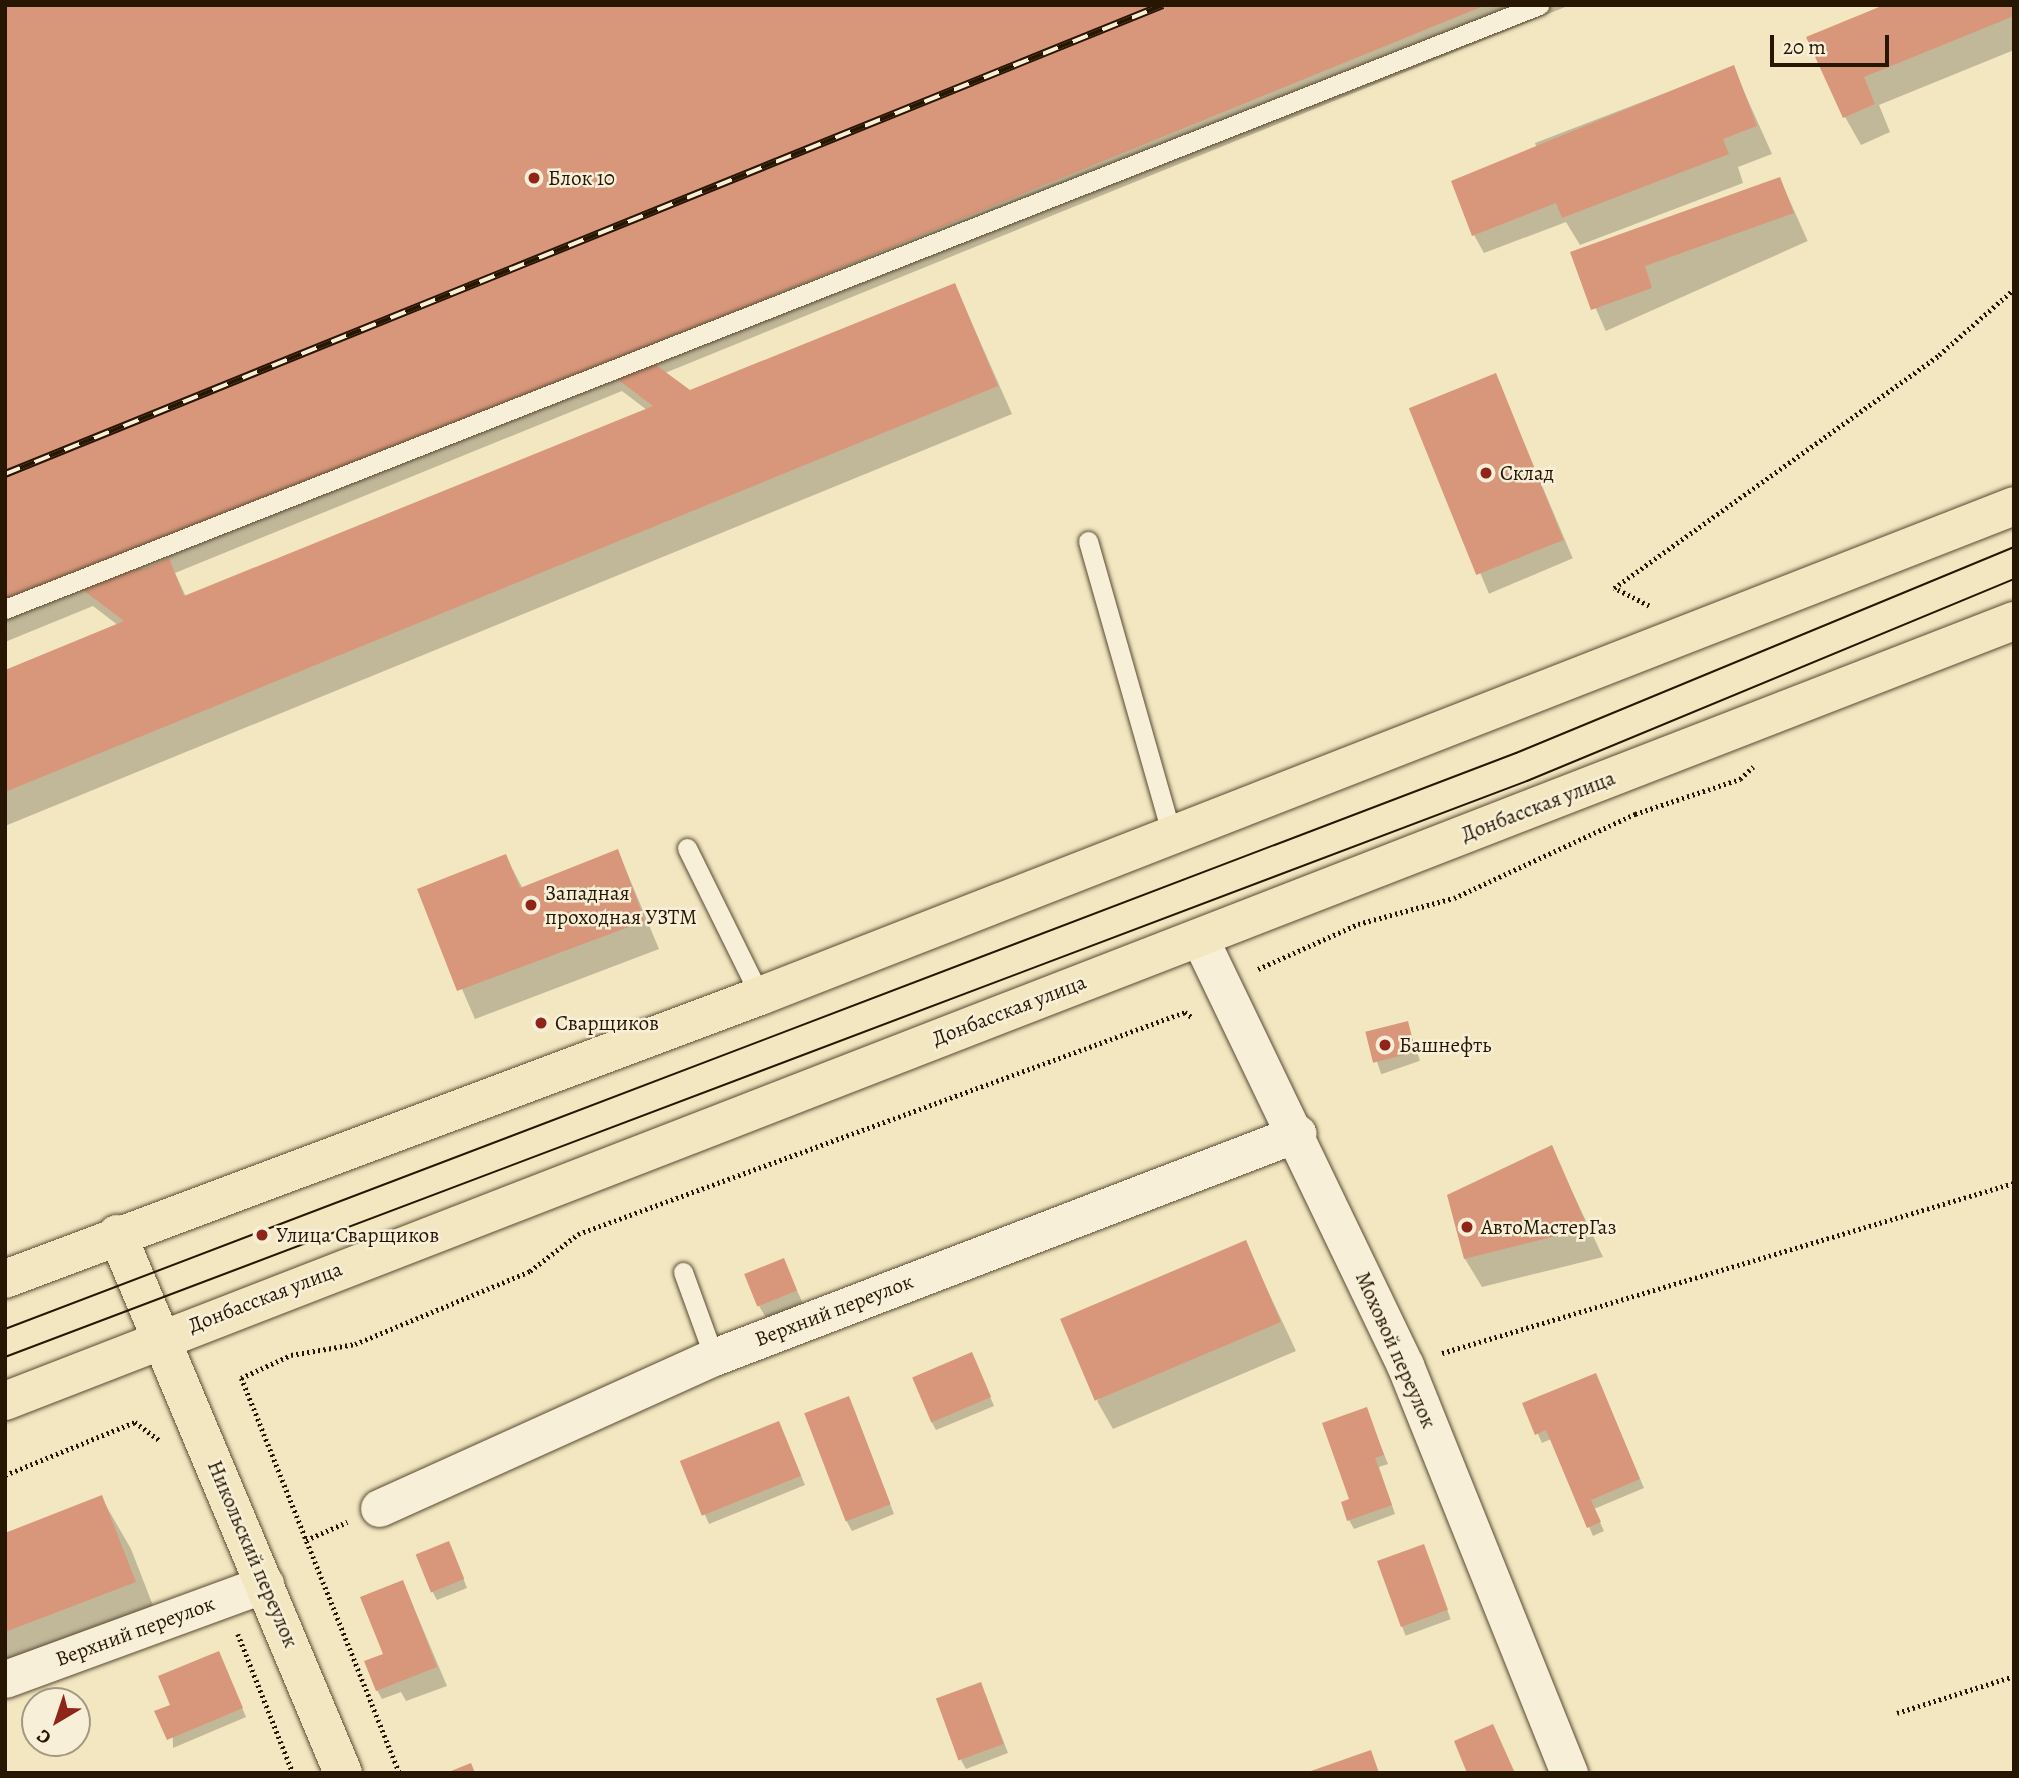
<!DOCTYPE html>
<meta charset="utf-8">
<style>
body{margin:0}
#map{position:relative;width:2019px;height:1778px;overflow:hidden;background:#f2e7c1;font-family:Alegreya,serif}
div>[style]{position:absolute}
.shadow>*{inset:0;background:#0003;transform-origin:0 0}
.building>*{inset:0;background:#d8977b;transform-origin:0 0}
.path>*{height:4.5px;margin-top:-2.25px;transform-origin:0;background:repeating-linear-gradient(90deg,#261602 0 2px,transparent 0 5.5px)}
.roads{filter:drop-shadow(0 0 2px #594a32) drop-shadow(0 0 2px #594a32)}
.service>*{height:19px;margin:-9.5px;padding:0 9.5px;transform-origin:9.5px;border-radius:9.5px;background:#f7efd7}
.minor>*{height:37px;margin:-18.5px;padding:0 18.5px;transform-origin:18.5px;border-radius:18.5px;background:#f7efd7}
.primary>*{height:38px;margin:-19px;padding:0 19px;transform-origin:19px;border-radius:19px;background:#f2e7c1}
.tram>*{height:2px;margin:-1px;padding:0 1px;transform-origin:1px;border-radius:1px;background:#261602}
.rail>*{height:8px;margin-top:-4px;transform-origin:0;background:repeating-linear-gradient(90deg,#f7efd7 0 16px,#261602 0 32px);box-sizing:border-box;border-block:2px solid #261602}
.dots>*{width:19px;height:19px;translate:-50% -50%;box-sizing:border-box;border:4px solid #f7efd7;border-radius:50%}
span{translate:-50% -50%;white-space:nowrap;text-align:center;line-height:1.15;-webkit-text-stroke:5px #f7efd7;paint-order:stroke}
.poi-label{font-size:21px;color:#261602}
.left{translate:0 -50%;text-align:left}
.street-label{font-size:21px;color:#261602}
.frame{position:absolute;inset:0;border:7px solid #261602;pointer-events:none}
.north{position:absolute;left:21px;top:1687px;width:70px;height:70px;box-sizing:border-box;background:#f7efd7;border:2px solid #a39882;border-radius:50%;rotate:219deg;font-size:19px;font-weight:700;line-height:28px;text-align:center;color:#261602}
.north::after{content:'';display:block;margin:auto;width:24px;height:32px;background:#8f2418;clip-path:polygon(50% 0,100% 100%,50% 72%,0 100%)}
.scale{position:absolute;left:1770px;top:35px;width:119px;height:32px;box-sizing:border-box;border:4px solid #261602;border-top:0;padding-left:9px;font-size:21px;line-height:24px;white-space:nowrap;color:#261602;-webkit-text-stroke:5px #f7efd7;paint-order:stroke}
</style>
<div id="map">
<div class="shadow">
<div style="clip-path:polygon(evenodd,5px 5px,1570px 5px,665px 373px,689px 391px,955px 285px,1012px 414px,5px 826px,5px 673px,119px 626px,93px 606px,5px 642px,5px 5px,622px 391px,647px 410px,187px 599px,175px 573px,622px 391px)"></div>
<div style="clip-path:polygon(1889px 5px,2014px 5px,2014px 50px,1879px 105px,1890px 132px,1861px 145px,1845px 117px)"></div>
<div style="clip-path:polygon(1733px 67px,1772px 154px,1738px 167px,1743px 183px,1580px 245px,1566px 222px,1484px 253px,1474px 235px,1537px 149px,1535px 143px)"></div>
<div style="left:1780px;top:179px;width:68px;height:221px;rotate:66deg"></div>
<div style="left:1495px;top:375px;width:199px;height:91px;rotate:67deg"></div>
<div style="clip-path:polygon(618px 851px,659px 949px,475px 1019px,419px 890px,506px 857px,523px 889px)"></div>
<div style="left:1407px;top:1023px;width:40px;height:41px;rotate:71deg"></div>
<div style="clip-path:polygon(1551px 1147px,1603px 1257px,1482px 1287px,1465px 1259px,1449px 1196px)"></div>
<div style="clip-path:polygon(1245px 1242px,1296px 1351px,1113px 1429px,1097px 1401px)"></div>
<div style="clip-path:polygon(783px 1260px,806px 1310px,770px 1324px,759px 1306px)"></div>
<div style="clip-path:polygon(976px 1363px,994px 1406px,936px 1430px,931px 1421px)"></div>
<div style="clip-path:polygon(1596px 1375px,1644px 1488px,1594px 1509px,1604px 1531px,1593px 1536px,1551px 1439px,1542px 1443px,1524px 1404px)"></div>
<div style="clip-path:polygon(853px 1407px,894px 1514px,852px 1531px,847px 1522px)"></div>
<div style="clip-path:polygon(1366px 1409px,1388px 1464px,1379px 1467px,1395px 1514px,1354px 1529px,1349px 1520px)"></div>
<div style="clip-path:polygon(783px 1432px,805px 1485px,709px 1524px,682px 1462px)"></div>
<div style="clip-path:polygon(101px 1497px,131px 1549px,164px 1634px,5px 1696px,5px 1534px)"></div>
<div style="left:1424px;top:1546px;width:78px;height:48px;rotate:70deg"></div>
<div style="clip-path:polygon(453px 1552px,467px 1588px,437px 1600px,432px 1591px)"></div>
<div style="clip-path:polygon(403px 1582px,447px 1686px,406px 1701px,401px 1692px,382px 1699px,377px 1690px)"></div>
<div style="clip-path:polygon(223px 1662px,246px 1717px,173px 1748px,172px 1706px)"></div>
<div style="clip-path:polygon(985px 1693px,1008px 1753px,966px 1769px,961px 1760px)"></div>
</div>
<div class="building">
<div style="clip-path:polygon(evenodd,5px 5px,1486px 5px,637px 351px,690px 390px,955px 283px,998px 386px,5px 792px,5px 670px,124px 621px,71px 581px,5px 608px,5px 5px,600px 366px,653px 406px,184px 596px,169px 558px,144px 569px,107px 567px,600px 366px)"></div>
<div style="clip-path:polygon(1884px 5px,2014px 5px,2014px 16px,1864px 77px,1875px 104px,1843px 118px,1806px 37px)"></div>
<div style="clip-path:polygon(1734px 65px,1757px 126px,1723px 139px,1729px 154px,1562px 218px,1556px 203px,1472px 236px,1451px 181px)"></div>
<div style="clip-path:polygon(1780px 177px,1794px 213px,1645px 266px,1652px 288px,1591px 310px,1570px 252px)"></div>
<div style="left:1496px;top:373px;width:180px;height:94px;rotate:68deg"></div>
<div style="clip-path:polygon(618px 849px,645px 921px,457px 991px,417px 889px,506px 854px,520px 888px)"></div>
<div style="left:1408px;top:1021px;width:32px;height:44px;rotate:76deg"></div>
<div style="clip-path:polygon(1552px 1145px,1588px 1228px,1464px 1259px,1447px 1195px)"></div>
<div style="left:1246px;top:1240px;width:89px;height:202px;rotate:67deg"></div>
<div style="left:784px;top:1258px;width:35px;height:43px;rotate:68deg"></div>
<div style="left:972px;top:1352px;width:49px;height:65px;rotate:67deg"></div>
<div style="clip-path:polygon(1596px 1373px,1640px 1479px,1591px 1500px,1601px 1522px,1587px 1528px,1546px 1430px,1535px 1435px,1522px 1403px)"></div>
<div style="left:849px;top:1396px;width:116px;height:48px;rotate:69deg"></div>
<div style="clip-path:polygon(1367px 1407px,1384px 1455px,1375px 1458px,1392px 1505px,1347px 1521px,1341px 1502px,1349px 1499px,1322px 1423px)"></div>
<div style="left:779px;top:1421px;width:59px;height:107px;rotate:68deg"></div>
<div style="clip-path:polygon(102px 1495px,136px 1582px,5px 1632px,5px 1533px)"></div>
<div style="left:449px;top:1541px;width:41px;height:36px;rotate:68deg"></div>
<div style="left:1424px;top:1544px;width:70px;height:50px;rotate:70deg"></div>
<div style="clip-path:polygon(403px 1580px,437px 1667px,376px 1691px,364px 1661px,383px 1654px,360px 1597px)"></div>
<div style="clip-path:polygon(219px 1651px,243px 1708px,167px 1740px,154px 1711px,170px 1705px,158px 1676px)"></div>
<div style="left:981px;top:1682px;width:66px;height:48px;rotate:70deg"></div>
<div style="clip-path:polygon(1493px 1724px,1515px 1773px,1467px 1773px,1454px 1741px)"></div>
<div style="clip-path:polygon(1371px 1750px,1379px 1773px,1308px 1773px,1308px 1772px)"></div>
<div style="clip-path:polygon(471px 1763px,475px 1773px,446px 1773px)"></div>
</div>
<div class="path">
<div style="left:1649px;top:606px;width:39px;rotate:-153deg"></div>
<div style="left:1614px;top:588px;width:400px;rotate:-35.6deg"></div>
<div style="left:1939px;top:355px;width:100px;rotate:-41.3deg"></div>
<div style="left:1258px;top:969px;width:110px;rotate:-24.2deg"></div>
<div style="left:1358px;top:924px;width:99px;rotate:-15.2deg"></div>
<div style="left:1454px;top:898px;width:200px;rotate:-24.9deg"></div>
<div style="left:1635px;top:814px;width:111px;rotate:-18.4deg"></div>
<div style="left:1740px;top:779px;width:18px;rotate:-43deg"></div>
<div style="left:1442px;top:1353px;width:597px;rotate:-16.55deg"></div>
<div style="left:5px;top:1475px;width:140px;rotate:-22.2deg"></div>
<div style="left:135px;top:1422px;width:31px;rotate:37deg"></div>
<div style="left:306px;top:1540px;width:45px;rotate:-23.7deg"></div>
<div style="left:238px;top:1634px;width:149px;rotate:68.4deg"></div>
<div style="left:1897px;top:1713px;width:123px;rotate:-17.5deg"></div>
<div style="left:399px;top:1773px;width:425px;rotate:-111.8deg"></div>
<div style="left:241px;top:1378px;width:55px;rotate:-24.7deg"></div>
<div style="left:291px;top:1355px;width:65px;rotate:-9.8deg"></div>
<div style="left:355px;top:1344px;width:190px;rotate:-22.6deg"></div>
<div style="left:530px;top:1271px;width:61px;rotate:-37.6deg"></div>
<div style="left:578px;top:1234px;width:646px;rotate:-20.09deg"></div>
<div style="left:1185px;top:1012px;width:10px;rotate:37deg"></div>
</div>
<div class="roads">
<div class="service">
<div style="left:1088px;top:541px;width:304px;rotate:74.1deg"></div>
<div style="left:5px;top:609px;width:1649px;rotate:-21.49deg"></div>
<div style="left:687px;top:848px;width:165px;rotate:63.7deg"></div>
<div style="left:683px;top:1272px;width:90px;rotate:70deg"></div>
</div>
<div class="minor">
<div style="left:1199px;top:937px;width:475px;rotate:64.3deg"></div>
<div style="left:1405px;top:1365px;width:440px;rotate:68.1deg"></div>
<div style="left:379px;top:1508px;width:367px;rotate:-24.3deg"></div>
<div style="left:714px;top:1357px;width:625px;rotate:-20.98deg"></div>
<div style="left:5px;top:1679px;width:277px;rotate:-20.1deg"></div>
</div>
<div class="primary">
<div style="left:117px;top:1234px;width:584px;rotate:67.25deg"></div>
<div style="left:5px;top:1279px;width:806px;rotate:-20.55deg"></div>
<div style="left:760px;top:996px;width:1346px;rotate:-21.34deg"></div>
<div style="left:5px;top:1401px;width:2155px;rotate:-21.22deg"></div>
</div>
</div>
<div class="tram">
<div style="left:5px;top:1329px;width:1617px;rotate:-20.87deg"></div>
<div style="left:1516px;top:753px;width:539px;rotate:-22.47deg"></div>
<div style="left:5px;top:1357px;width:1627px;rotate:-20.73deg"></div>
<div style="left:1527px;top:781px;width:527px;rotate:-22.53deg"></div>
</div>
<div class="rail">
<div style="left:5px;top:474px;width:1249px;rotate:-22.05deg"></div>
</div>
<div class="dots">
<div style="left:534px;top:178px;background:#8f2418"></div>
<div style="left:1486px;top:473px;background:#8f2418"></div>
<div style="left:531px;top:905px;background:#8f2418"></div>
<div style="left:541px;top:1023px;background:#8f2418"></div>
<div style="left:1385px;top:1045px;background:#8f2418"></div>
<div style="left:1467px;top:1227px;background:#8f2418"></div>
<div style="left:262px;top:1235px;background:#8f2418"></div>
</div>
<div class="poi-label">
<span class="left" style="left:548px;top:178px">Блок 10</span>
<span class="left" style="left:1500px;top:473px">Склад</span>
<span class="left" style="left:545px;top:905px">Западная<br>проходная УЗТМ</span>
<span class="left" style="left:555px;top:1023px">Сварщиков</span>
<span class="left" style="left:1399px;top:1045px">Башнефть</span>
<span class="left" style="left:1481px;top:1227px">АвтоМастерГаз</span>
<span class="left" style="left:276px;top:1235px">Улица Сварщиков</span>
</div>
<div class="street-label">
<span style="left:1538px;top:806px;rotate:-21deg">Донбасская улица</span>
<span style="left:1009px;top:1010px;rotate:-21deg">Донбасская улица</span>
<span style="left:265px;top:1297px;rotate:-21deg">Донбасская улица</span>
<span style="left:834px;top:1310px;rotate:-21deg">Верхний переулок</span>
<span style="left:1396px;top:1350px;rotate:66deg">Моховой переулок</span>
<span style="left:253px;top:1554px;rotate:67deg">Никольский переулок</span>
<span style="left:135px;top:1631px;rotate:-20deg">Верхний переулок</span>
</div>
<div class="frame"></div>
<div class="north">С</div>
<div class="scale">20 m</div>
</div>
